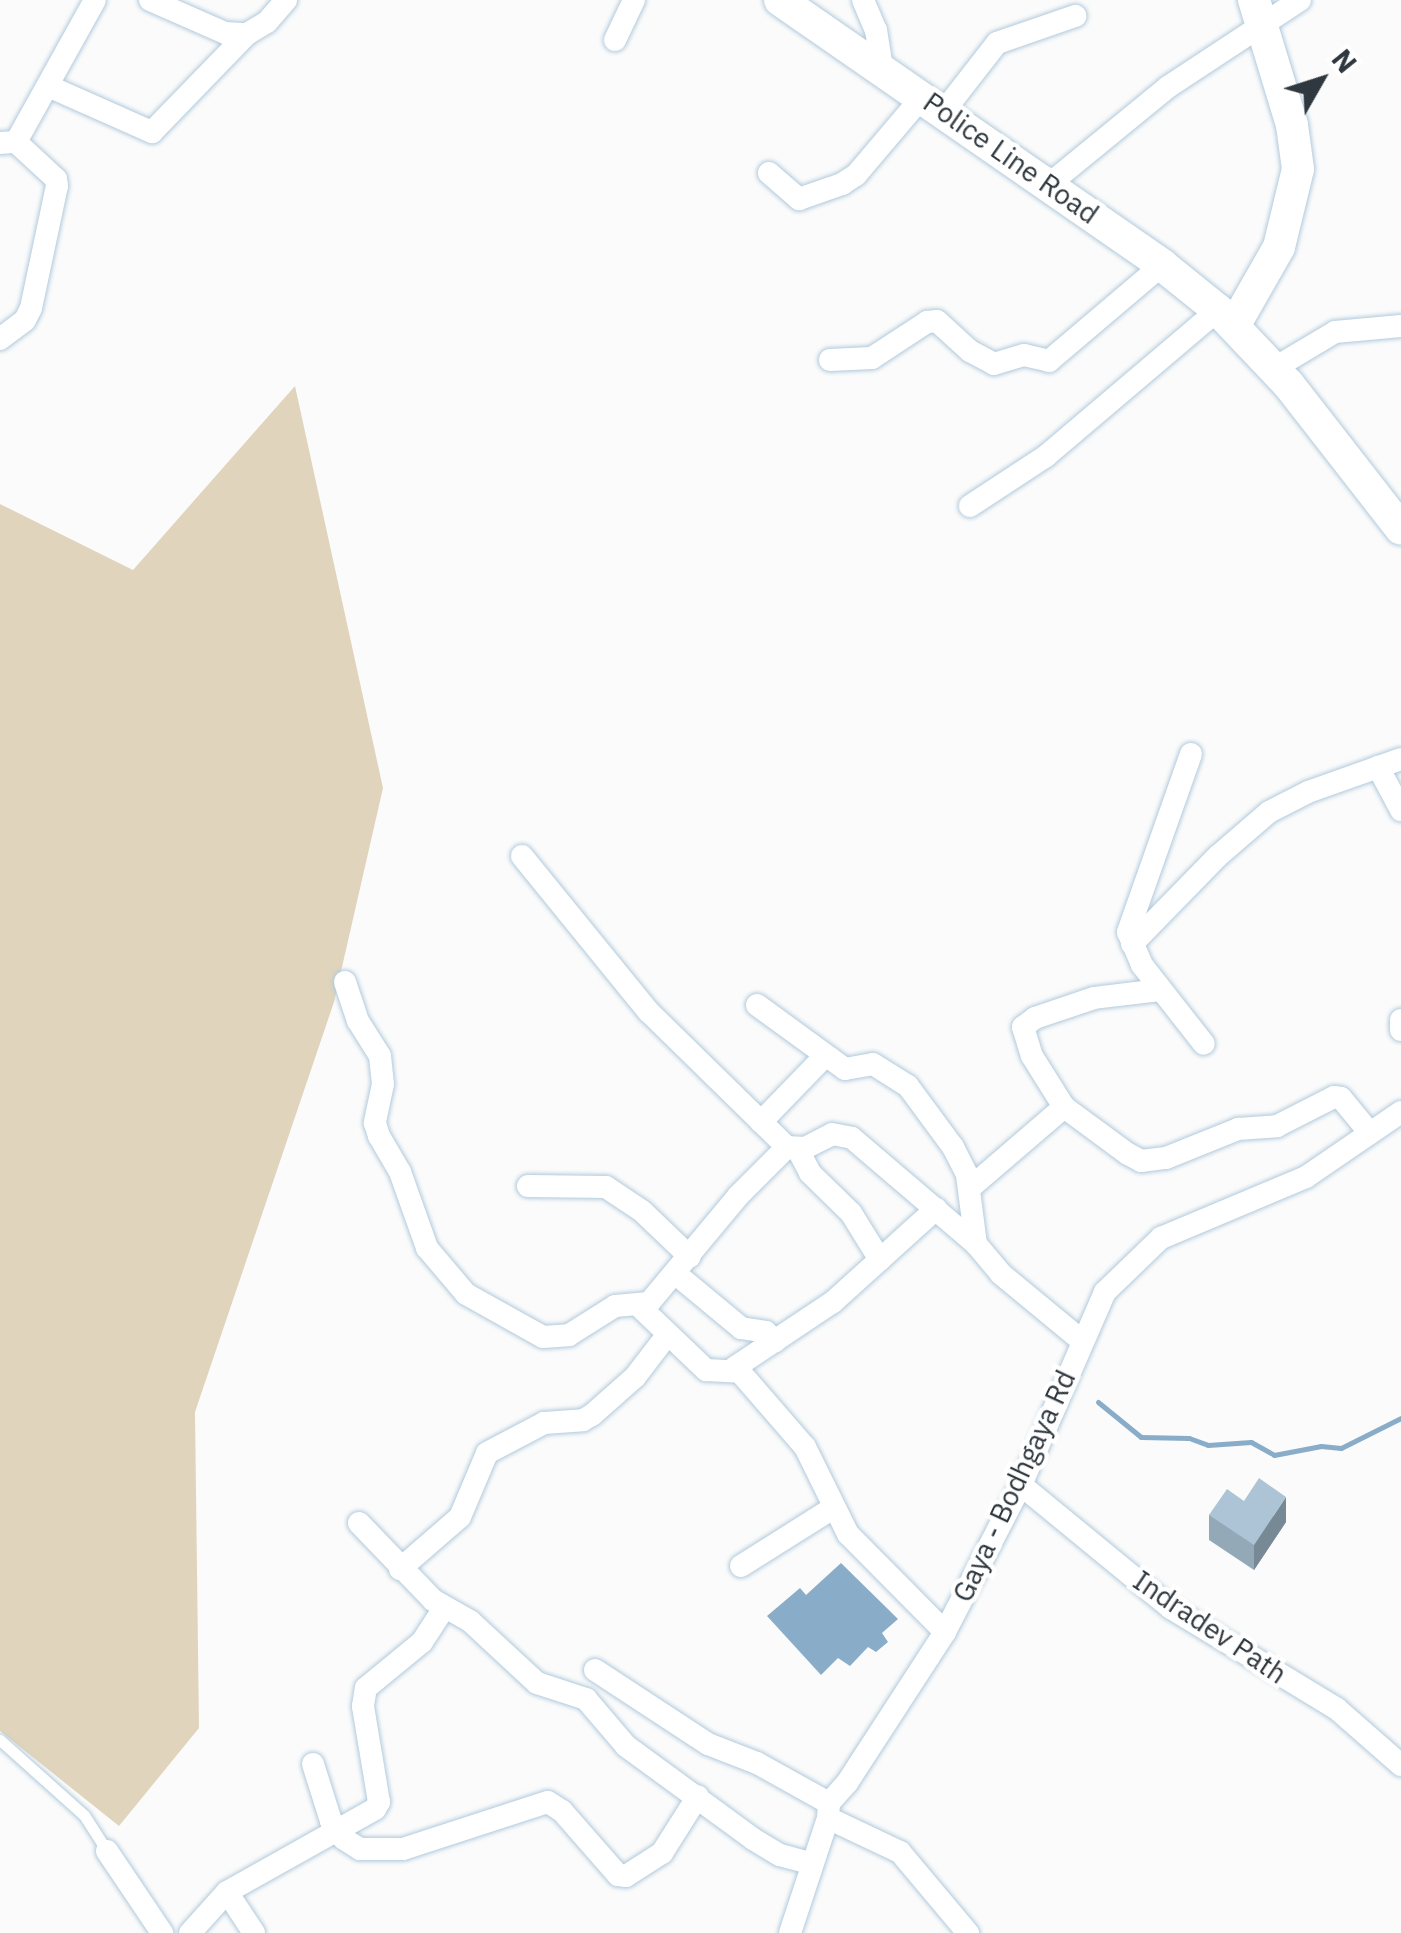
<!DOCTYPE html>
<style>
body{margin:0}
#map{position:relative;width:1401px;height:1933px;overflow:hidden;background:#fbfbfb;font-family:"IBM Plex Sans",sans-serif}
div>[style]{position:absolute}
.green>*{inset:0;background:#e1d4bc}
.water>*{inset:0;background:#89adc8}
.stream>*{height:5px;margin:-2.5px;padding:0 2.5px;transform-origin:2.5px;border-radius:2.5px;background:#89adc8}
.roads{filter:drop-shadow(0 0 2px #b1cadc) drop-shadow(0 0 2px #b1cadc)}
.lane>*{height:11px;margin:-5.5px;padding:0 5.5px;transform-origin:5.5px;border-radius:5.5px;background:#fff}
.street>*{height:22px;margin:-11px;padding:0 11px;transform-origin:11px;border-radius:11px;background:#fff}
.secondary>*{height:32px;margin:-16px;padding:0 16px;transform-origin:16px;border-radius:16px;background:#fff}
.wall>*{inset:0;background:#94a9b8}
.shaded-wall>*{inset:0;background:#788996}
.building>*{inset:0;background:#acc4d6}
span{translate:-50% -50%;white-space:nowrap;text-align:center;line-height:1.15;-webkit-text-stroke:9px #fff;paint-order:stroke}
.street-label{font-size:28px;color:#2f383f}
.north{position:absolute;left:1271px;top:30px;width:100px;height:100px;-webkit-text-stroke:8px #fff;paint-order:stroke;rotate:51deg;font-size:28px;font-weight:700;line-height:40px;text-align:center;color:#2f383f}
.north::after{content:'';display:block;margin:auto;width:35px;height:45px;background:#2f383f;clip-path:polygon(50% 0,100% 100%,50% 72%,0 100%)}
</style>
<div id="map">
<div class="green">
<div style="clip-path:polygon(295px 386px,383px 788px,334px 1002px,195px 1412px,199px 1728px,119px 1826px,0 1731px,0 504px,133px 570px)"></div>
</div>
<div class="water">
<div style="clip-path:polygon(841px 1563px,898px 1619px,882px 1633px,888px 1642px,876px 1652px,868px 1647px,850px 1666px,838px 1658px,821px 1675px,767px 1616px,800px 1588px,806px 1595px)"></div>
</div>
<div class="stream">
<div style="left:1098px;top:1402px;width:55px;rotate:39.1deg"></div>
<div style="left:1141px;top:1437px;width:48px;rotate:1.2deg"></div>
<div style="left:1189px;top:1438px;width:20px;rotate:20deg"></div>
<div style="left:1208px;top:1445px;width:43px;rotate:-4deg"></div>
<div style="left:1251px;top:1442px;width:26px;rotate:29deg"></div>
<div style="left:1274px;top:1455px;width:48px;rotate:-10.8deg"></div>
<div style="left:1321px;top:1446px;width:20px;rotate:6deg"></div>
<div style="left:1341px;top:1448px;width:67px;rotate:-26.6deg"></div>
</div>
<div class="roads">
<div class="lane">
<div style="left:0;top:1740px;width:113px;rotate:41.8deg"></div>
<div style="left:84px;top:1815px;width:43px;rotate:57.4deg"></div>
</div>
<div class="street">
<div style="left:150px;top:0;width:82px;rotate:23.7deg"></div>
<div style="left:225px;top:33px;width:22px;rotate:3deg"></div>
<div style="left:247px;top:34px;width:23px;rotate:-31deg"></div>
<div style="left:267px;top:22px;width:29px;rotate:-49deg"></div>
<div style="left:863px;top:0;width:33px;rotate:67deg"></div>
<div style="left:876px;top:30px;width:37px;rotate:81deg"></div>
<div style="left:615px;top:40px;width:44px;rotate:-64.6deg"></div>
<div style="left:48px;top:86px;width:114px;rotate:23.9deg"></div>
<div style="left:152px;top:132px;width:136px;rotate:-45.9deg"></div>
<div style="left:944px;top:111px;width:86px;rotate:-52.1deg"></div>
<div style="left:997px;top:43px;width:83px;rotate:-19.1deg"></div>
<div style="left:0;top:143px;width:16px;rotate:-4deg"></div>
<div style="left:16px;top:142px;width:162px;rotate:-60.9deg"></div>
<div style="left:769px;top:173px;width:40px;rotate:41deg"></div>
<div style="left:799px;top:199px;width:46px;rotate:-19.2deg"></div>
<div style="left:842px;top:184px;width:17px;rotate:-33deg"></div>
<div style="left:856px;top:175px;width:104px;rotate:-49.7deg"></div>
<div style="left:1047px;top:186px;width:156px;rotate:-39.3deg"></div>
<div style="left:1168px;top:87px;width:158px;rotate:-33.4deg"></div>
<div style="left:0;top:339px;width:31px;rotate:-37deg"></div>
<div style="left:25px;top:320px;width:13px;rotate:-63deg"></div>
<div style="left:31px;top:308px;width:125px;rotate:-78deg"></div>
<div style="left:57px;top:186px;width:7px;rotate:-98deg"></div>
<div style="left:56px;top:179px;width:54px;rotate:-137.2deg"></div>
<div style="left:830px;top:360px;width:42px;rotate:-2.7deg"></div>
<div style="left:872px;top:358px;width:66px;rotate:-33.2deg"></div>
<div style="left:927px;top:322px;width:10px;rotate:-6deg"></div>
<div style="left:937px;top:321px;width:45px;rotate:42.3deg"></div>
<div style="left:970px;top:351px;width:27px;rotate:28deg"></div>
<div style="left:994px;top:364px;width:31px;rotate:-17deg"></div>
<div style="left:1024px;top:355px;width:26px;rotate:13deg"></div>
<div style="left:1049px;top:361px;width:148px;rotate:-40.3deg"></div>
<div style="left:1273px;top:369px;width:72px;rotate:-30.8deg"></div>
<div style="left:1335px;top:332px;width:66px;rotate:-5.2deg"></div>
<div style="left:970px;top:506px;width:91px;rotate:-33.3deg"></div>
<div style="left:1046px;top:456px;width:226px;rotate:-40.3deg"></div>
<div style="left:1191px;top:754px;width:189px;rotate:109.5deg"></div>
<div style="left:1128px;top:932px;width:36px;rotate:67deg"></div>
<div style="left:1142px;top:965px;width:100px;rotate:51.9deg"></div>
<div style="left:1378px;top:767px;width:49px;rotate:61.9deg"></div>
<div style="left:522px;top:856px;width:200px;rotate:50.9deg"></div>
<div style="left:648px;top:1011px;width:194px;rotate:44.4deg"></div>
<div style="left:787px;top:1147px;width:18px;rotate:3deg"></div>
<div style="left:805px;top:1148px;width:30px;rotate:-27deg"></div>
<div style="left:832px;top:1134px;width:20px;rotate:11deg"></div>
<div style="left:852px;top:1138px;width:163px;rotate:40.5deg"></div>
<div style="left:1132px;top:944px;width:123px;rotate:-45.7deg"></div>
<div style="left:1218px;top:856px;width:67px;rotate:-40.8deg"></div>
<div style="left:1269px;top:812px;width:44px;rotate:-27.1deg"></div>
<div style="left:1308px;top:792px;width:99px;rotate:-19.5deg"></div>
<div style="left:345px;top:982px;width:41px;rotate:71.6deg"></div>
<div style="left:358px;top:1021px;width:41px;rotate:57.8deg"></div>
<div style="left:380px;top:1056px;width:28px;rotate:84deg"></div>
<div style="left:383px;top:1084px;width:40px;rotate:102deg"></div>
<div style="left:375px;top:1123px;width:14px;rotate:73deg"></div>
<div style="left:379px;top:1136px;width:42px;rotate:59.7deg"></div>
<div style="left:400px;top:1172px;width:81px;rotate:70.4deg"></div>
<div style="left:427px;top:1248px;width:60px;rotate:49.7deg"></div>
<div style="left:466px;top:1294px;width:88px;rotate:29.2deg"></div>
<div style="left:543px;top:1337px;width:26px;rotate:-4deg"></div>
<div style="left:569px;top:1335px;width:54px;rotate:-32.2deg"></div>
<div style="left:615px;top:1306px;width:34px;rotate:-5deg"></div>
<div style="left:649px;top:1303px;width:139px;rotate:-50.2deg"></div>
<div style="left:738px;top:1196px;width:69px;rotate:-45deg"></div>
<div style="left:1160px;top:990px;width:66px;rotate:173.1deg"></div>
<div style="left:1094px;top:998px;width:62px;rotate:161.3deg"></div>
<div style="left:1035px;top:1018px;width:15px;rotate:143deg"></div>
<div style="left:1023px;top:1027px;width:30px;rotate:73deg"></div>
<div style="left:1032px;top:1056px;width:60px;rotate:57.9deg"></div>
<div style="left:1064px;top:1107px;width:79px;rotate:36.3deg"></div>
<div style="left:1128px;top:1154px;width:15px;rotate:28deg"></div>
<div style="left:1141px;top:1161px;width:25px;rotate:-7deg"></div>
<div style="left:1166px;top:1158px;width:78px;rotate:-21.9deg"></div>
<div style="left:1238px;top:1129px;width:39px;rotate:-4deg"></div>
<div style="left:1277px;top:1126px;width:64px;rotate:-27deg"></div>
<div style="left:1334px;top:1097px;width:7px;rotate:8deg"></div>
<div style="left:1341px;top:1098px;width:45px;rotate:50.4deg"></div>
<div style="left:757px;top:1005px;width:109px;rotate:36deg"></div>
<div style="left:845px;top:1069px;width:28px;rotate:-10deg"></div>
<div style="left:873px;top:1064px;width:41px;rotate:32.2deg"></div>
<div style="left:908px;top:1086px;width:76px;rotate:53.6deg"></div>
<div style="left:953px;top:1147px;width:31px;rotate:63deg"></div>
<div style="left:967px;top:1175px;width:70px;rotate:82.6deg"></div>
<div style="left:976px;top:1244px;width:39px;rotate:50deg"></div>
<div style="left:1001px;top:1274px;width:104px;rotate:39.5deg"></div>
<div style="left:1401px;top:1020px;width:10px;rotate:90deg"></div>
<div style="left:761px;top:1122px;width:92px;rotate:-45.9deg"></div>
<div style="left:798px;top:1150px;width:26px;rotate:62deg"></div>
<div style="left:810px;top:1173px;width:57px;rotate:44.3deg"></div>
<div style="left:851px;top:1213px;width:55px;rotate:58.3deg"></div>
<div style="left:528px;top:1186px;width:78px;rotate:0.7deg"></div>
<div style="left:606px;top:1187px;width:43px;rotate:33.7deg"></div>
<div style="left:642px;top:1211px;width:66px;rotate:43.8deg"></div>
<div style="left:971px;top:1187px;width:123px;rotate:-40.7deg"></div>
<div style="left:676px;top:1274px;width:85px;rotate:39.7deg"></div>
<div style="left:741px;top:1328px;width:25px;rotate:9deg"></div>
<div style="left:766px;top:1332px;width:13px;rotate:45deg"></div>
<div style="left:639px;top:1306px;width:93px;rotate:43.7deg"></div>
<div style="left:706px;top:1370px;width:34px;rotate:3deg"></div>
<div style="left:740px;top:1372px;width:99px;rotate:49.1deg"></div>
<div style="left:805px;top:1447px;width:97px;rotate:63.7deg"></div>
<div style="left:848px;top:1534px;width:138px;rotate:45.3deg"></div>
<div style="left:734px;top:1368px;width:119px;rotate:-33.7deg"></div>
<div style="left:833px;top:1302px;width:139px;rotate:-42.1deg"></div>
<div style="left:1021px;top:1485px;width:194px;rotate:39.4deg"></div>
<div style="left:1171px;top:1608px;width:194px;rotate:31.3deg"></div>
<div style="left:1337px;top:1709px;width:85px;rotate:41.2deg"></div>
<div style="left:359px;top:1523px;width:107px;rotate:46.1deg"></div>
<div style="left:433px;top:1600px;width:43px;rotate:29.6deg"></div>
<div style="left:470px;top:1621px;width:91px;rotate:42.8deg"></div>
<div style="left:537px;top:1683px;width:52px;rotate:18.1deg"></div>
<div style="left:586px;top:1699px;width:62px;rotate:49.6deg"></div>
<div style="left:626px;top:1746px;width:157px;rotate:36.2deg"></div>
<div style="left:753px;top:1839px;width:31px;rotate:31deg"></div>
<div style="left:780px;top:1855px;width:30px;rotate:15deg"></div>
<div style="left:741px;top:1566px;width:109px;rotate:-32.2deg"></div>
<div style="left:400px;top:1569px;width:79px;rotate:-40.9deg"></div>
<div style="left:460px;top:1517px;width:69px;rotate:-67.1deg"></div>
<div style="left:487px;top:1453px;width:64px;rotate:-27.8deg"></div>
<div style="left:544px;top:1423px;width:39px;rotate:-4deg"></div>
<div style="left:583px;top:1420px;width:10px;rotate:-29deg"></div>
<div style="left:592px;top:1415px;width:57px;rotate:-41.5deg"></div>
<div style="left:635px;top:1377px;width:54px;rotate:-52.5deg"></div>
<div style="left:595px;top:1670px;width:135px;rotate:33.2deg"></div>
<div style="left:708px;top:1744px;width:53px;rotate:21.2deg"></div>
<div style="left:757px;top:1763px;width:82px;rotate:29.1deg"></div>
<div style="left:313px;top:1764px;width:60px;rotate:72.5deg"></div>
<div style="left:331px;top:1821px;width:22px;rotate:54deg"></div>
<div style="left:344px;top:1839px;width:19px;rotate:32deg"></div>
<div style="left:360px;top:1849px;width:43px"></div>
<div style="left:403px;top:1849px;width:152px;rotate:-18deg"></div>
<div style="left:548px;top:1802px;width:17px;rotate:33deg"></div>
<div style="left:562px;top:1811px;width:85px;rotate:48.8deg"></div>
<div style="left:618px;top:1875px;width:8px;rotate:7deg"></div>
<div style="left:626px;top:1876px;width:43px;rotate:-32.6deg"></div>
<div style="left:662px;top:1853px;width:67px;rotate:-57.7deg"></div>
<div style="left:828px;top:1818px;width:80px;rotate:25.3deg"></div>
<div style="left:900px;top:1852px;width:106px;rotate:50deg"></div>
<div style="left:107px;top:1851px;width:99px;rotate:56.1deg"></div>
<div style="left:227px;top:1892px;width:49px;rotate:56.6deg"></div>
<div style="left:190px;top:1933px;width:55px;rotate:-47.9deg"></div>
<div style="left:227px;top:1892px;width:170px;rotate:-29.3deg"></div>
<div style="left:375px;top:1809px;width:8px;rotate:-60deg"></div>
<div style="left:379px;top:1802px;width:97px;rotate:-99.5deg"></div>
<div style="left:363px;top:1706px;width:18px;rotate:-81deg"></div>
<div style="left:366px;top:1688px;width:72px;rotate:-39.4deg"></div>
<div style="left:422px;top:1642px;width:40px;rotate:-57.1deg"></div>
<div style="left:790px;top:1933px;width:121px;rotate:-71.7deg"></div>
<div style="left:828px;top:1818px;width:15px;rotate:-86deg"></div>
<div style="left:829px;top:1803px;width:27px;rotate:-48deg"></div>
<div style="left:847px;top:1783px;width:180px;rotate:-57deg"></div>
<div style="left:945px;top:1632px;width:165px;rotate:-62.7deg"></div>
<div style="left:1021px;top:1485px;width:210px;rotate:-66.5deg"></div>
<div style="left:1105px;top:1292px;width:78px;rotate:-44deg"></div>
<div style="left:1161px;top:1238px;width:157px;rotate:-22.8deg"></div>
<div style="left:1306px;top:1177px;width:115px;rotate:-34.4deg"></div>
</div>
<div class="secondary">
<div style="left:780px;top:0;width:465px;rotate:34.7deg"></div>
<div style="left:1162px;top:265px;width:72px;rotate:38.8deg"></div>
<div style="left:1218px;top:310px;width:103px;rotate:46.6deg"></div>
<div style="left:1289px;top:385px;width:182px;rotate:52.1deg"></div>
<div style="left:1234px;top:326px;width:91px;rotate:-60.3deg"></div>
<div style="left:1279px;top:247px;width:80px;rotate:-76.3deg"></div>
<div style="left:1298px;top:169px;width:44px;rotate:-97.8deg"></div>
<div style="left:1292px;top:125px;width:131px;rotate:-106.9deg"></div>
</div>
</div>
<div class="wall">
<div style="clip-path:polygon(1244px 1501px,1286px 1522px,1254px 1570px,1209px 1540px,1209px 1515px)"></div>
</div>
<div class="shaded-wall">
<div style="clip-path:polygon(1286px 1497px,1286px 1522px,1254px 1570px,1254px 1545px)"></div>
</div>
<div class="building">
<div style="clip-path:polygon(1259px 1478px,1286px 1497px,1254px 1545px,1209px 1515px,1227px 1489px,1244px 1501px)"></div>
</div>
<div class="street-label">
<span style="left:1011px;top:158px;rotate:35deg">Police Line Road</span>
<span style="left:1014px;top:1486px;rotate:-65deg">Gaya - Bodhgaya Rd</span>
<span style="left:1210px;top:1627px;rotate:34deg">Indradev Path</span>
</div>
<div class="north">N</div>
</div>
